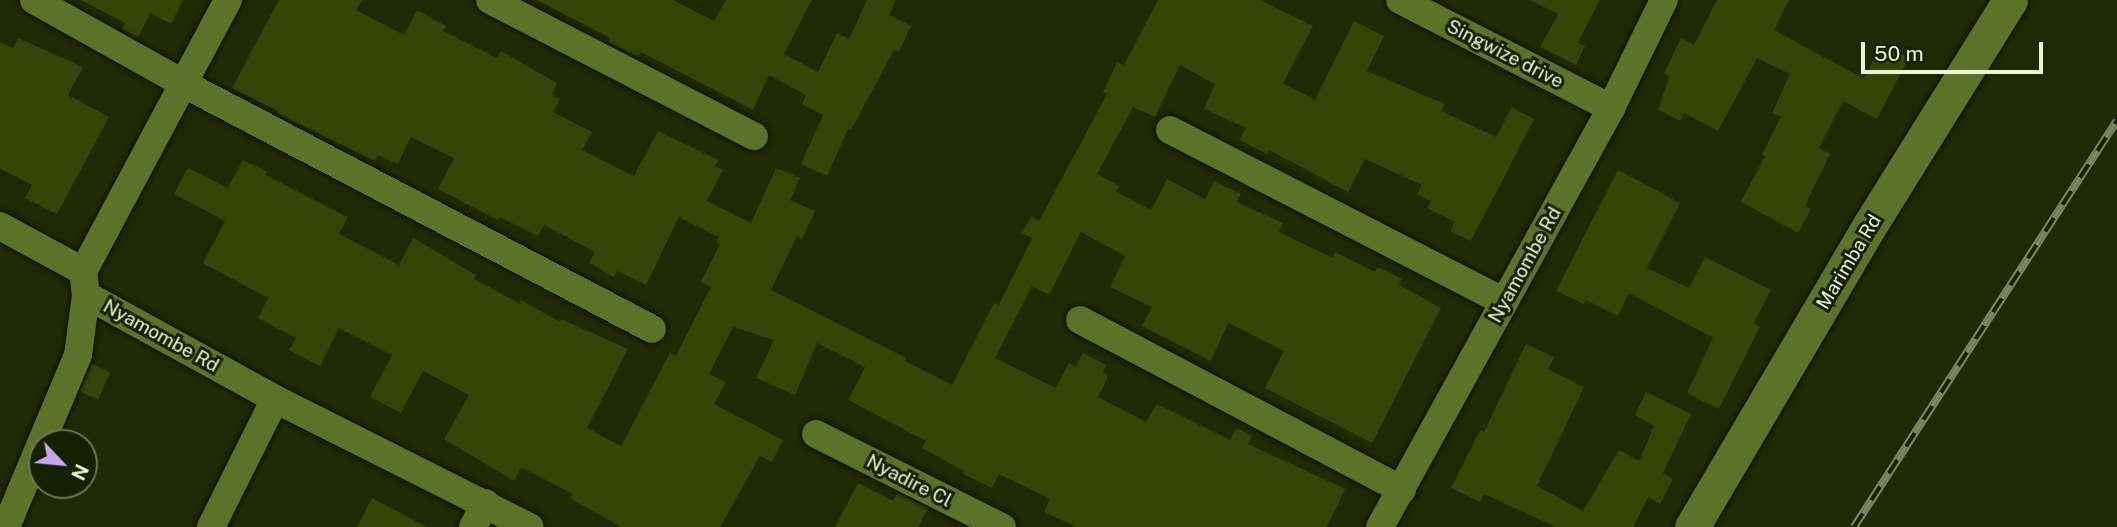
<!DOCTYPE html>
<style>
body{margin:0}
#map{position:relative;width:2117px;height:527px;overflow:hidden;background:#1e2a02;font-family:"Public Sans",sans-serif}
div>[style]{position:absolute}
.building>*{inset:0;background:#334507;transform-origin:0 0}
.roads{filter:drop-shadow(0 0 2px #0a1100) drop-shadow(0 0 2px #0a1100)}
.minor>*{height:28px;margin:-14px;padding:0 14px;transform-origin:14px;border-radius:14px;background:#5b7328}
.tertiary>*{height:35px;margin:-17.5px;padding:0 17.5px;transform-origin:17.5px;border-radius:17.5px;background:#5b7328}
.rail>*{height:8px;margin-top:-4px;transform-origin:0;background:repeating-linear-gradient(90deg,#152000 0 16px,#7a8760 0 32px);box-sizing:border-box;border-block:2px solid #7a8760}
span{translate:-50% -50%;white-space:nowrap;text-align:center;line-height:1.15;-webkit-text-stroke:6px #152000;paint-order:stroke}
.street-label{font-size:19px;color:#e8f7d1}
.north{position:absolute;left:28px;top:429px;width:70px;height:70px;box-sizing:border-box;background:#152000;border:2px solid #697654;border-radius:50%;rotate:116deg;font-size:19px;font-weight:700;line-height:28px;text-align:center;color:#e8f7d1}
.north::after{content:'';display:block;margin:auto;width:24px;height:32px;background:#c8a6ef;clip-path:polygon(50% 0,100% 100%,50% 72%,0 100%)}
.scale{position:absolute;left:1861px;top:42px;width:182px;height:32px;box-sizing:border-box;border:4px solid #e8f7d1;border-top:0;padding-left:9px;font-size:21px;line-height:24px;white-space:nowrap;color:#e8f7d1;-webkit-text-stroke:5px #152000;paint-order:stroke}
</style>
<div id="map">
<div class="building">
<div style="clip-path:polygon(81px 0,183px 0,171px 24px,150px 13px,138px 37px,122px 29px,125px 23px)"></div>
<div style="clip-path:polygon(279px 0,362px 0,356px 10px,404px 35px,417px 10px,446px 26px,443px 31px,497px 58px,501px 51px,557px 83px,552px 94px,560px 99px,553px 112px,592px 132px,582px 150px,634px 176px,658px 131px,718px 160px,715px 166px,723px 170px,707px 201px,751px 223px,776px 168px,800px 178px,790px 200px,815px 211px,802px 239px,797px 236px,771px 290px,906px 358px,905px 361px,952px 385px,994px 303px,999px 305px,1032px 238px,1022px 233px,1031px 216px,1039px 221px,1107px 94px,1103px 92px,1117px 62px,1124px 65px,1158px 0,1260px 0,1313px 26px,1283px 83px,1315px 100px,1354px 21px,1384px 36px,1367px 71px,1445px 104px,1441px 111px,1496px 137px,1512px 107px,1534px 119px,1471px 241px,1450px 231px,1455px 222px,1427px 208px,1431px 201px,1417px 194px,1422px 185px,1365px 159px,1348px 192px,1269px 150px,1267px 154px,1239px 140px,1246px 128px,1204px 109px,1215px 84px,1180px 65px,1155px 117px,1133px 107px,1097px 174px,1119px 186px,1116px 192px,1151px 210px,1167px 179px,1205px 199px,1214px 181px,1241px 194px,1237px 202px,1283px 223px,1279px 232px,1333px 258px,1335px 252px,1375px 272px,1377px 267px,1402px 279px,1399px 285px,1441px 308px,1372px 443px,1265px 388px,1284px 351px,1228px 323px,1211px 361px,1142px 326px,1152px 307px,1110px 287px,1125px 256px,1081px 232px,1049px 295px,1032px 286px,995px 358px,1056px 388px,1069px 363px,1076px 367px,1083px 353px,1106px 365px,1102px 373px,1108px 377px,1098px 397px,1146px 422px,1157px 404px,1230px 440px,1236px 428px,1252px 436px,1248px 444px,1345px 489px,1327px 527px,1077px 527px,1044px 512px,1050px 499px,999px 474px,992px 488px,963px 474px,964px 471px,922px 448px,926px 441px,848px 400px,865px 367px,817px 343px,795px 395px,756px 378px,774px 340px,733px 327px,709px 374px,726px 382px,714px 404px,783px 440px,772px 462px,760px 456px,720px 527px,621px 527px,570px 498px,573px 494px,521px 467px,514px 481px,444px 439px,469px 395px,423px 371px,401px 413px,370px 397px,392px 355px,339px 328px,320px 366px,289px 350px,296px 338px,258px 318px,268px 298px,203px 263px,225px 221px,174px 194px,188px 168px,228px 188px,243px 160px,267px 172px,265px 175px,348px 217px,339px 234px,399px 265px,413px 238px,476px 275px,474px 279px,519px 303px,521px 300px,560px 322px,561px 319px,628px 349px,587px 428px,621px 446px,670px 353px,676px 356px,711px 287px,701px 282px,720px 244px,716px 242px,719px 237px,679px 217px,646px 285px,617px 271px,614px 277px,589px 263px,595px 252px,544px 225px,538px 236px,500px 217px,498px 220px,438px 189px,454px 158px,411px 137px,398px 164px,378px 155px,375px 161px,277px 113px,278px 111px,232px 88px)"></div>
<div style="clip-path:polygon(537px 0,673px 0,714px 21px,726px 0,812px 0,784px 54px,818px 72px,837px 33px,849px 39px,867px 0,896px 0,889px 15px,911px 26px,899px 52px,894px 50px,851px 130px,848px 129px,827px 176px,801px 164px,823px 115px,802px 104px,806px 95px,769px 75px,753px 110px,641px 52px,638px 57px,608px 42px,610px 38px)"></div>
<div style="clip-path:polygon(1530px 0,1600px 0,1578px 43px,1585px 46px,1576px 65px,1540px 47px,1558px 14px)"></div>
<div style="clip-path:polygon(1717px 0,1789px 0,1774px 30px,1864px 79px,1882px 43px,1909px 57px,1877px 119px,1843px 101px,1819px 148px,1830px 154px,1805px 206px,1811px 209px,1798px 233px,1741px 202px,1765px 156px,1762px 155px,1781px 117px,1772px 113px,1790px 74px,1757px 58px,1718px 131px,1684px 113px,1680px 121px,1658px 110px,1669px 77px,1664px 73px,1681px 38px,1694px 45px)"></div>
<div style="clip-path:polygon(18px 38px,83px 67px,68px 95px,109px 117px,57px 214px,25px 198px,32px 185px,0 169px,0 42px,13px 48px)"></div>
<div style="clip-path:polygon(1618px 170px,1680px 203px,1647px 268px,1689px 288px,1705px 257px,1771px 290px,1754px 323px,1760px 327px,1719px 409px,1687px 393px,1713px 338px,1629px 293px,1618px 316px,1586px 300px,1584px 304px,1556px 291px)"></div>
<div style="clip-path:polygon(1526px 344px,1554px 357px,1548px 369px,1584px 387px,1537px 486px,1583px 511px,1619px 450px,1639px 461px,1654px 426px,1635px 415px,1646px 392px,1691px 414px,1663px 473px,1673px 479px,1660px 504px,1648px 497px,1633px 527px,1556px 527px,1484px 494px,1480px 502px,1451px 488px,1480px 430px,1484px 432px)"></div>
<div style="left:92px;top:364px;width:20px;height:30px;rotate:24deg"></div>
<div style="clip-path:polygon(858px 483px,893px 501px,897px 493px,928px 508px,918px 527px,835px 527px)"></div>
<div style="clip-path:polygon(372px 498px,427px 527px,357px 527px)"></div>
</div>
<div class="roads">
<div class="minor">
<div style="left:34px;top:0;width:172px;rotate:29.2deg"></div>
<div style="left:184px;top:84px;width:528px;rotate:27.63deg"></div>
<div style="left:228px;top:0;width:307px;rotate:118.1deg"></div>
<div style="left:83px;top:271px;width:24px;rotate:83deg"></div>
<div style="left:86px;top:295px;width:216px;rotate:28.8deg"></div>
<div style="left:275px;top:399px;width:285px;rotate:26.7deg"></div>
<div style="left:490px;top:0;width:297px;rotate:27.3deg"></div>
<div style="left:1400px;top:0;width:237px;rotate:27.1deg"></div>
<div style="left:1170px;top:130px;width:376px;rotate:27.2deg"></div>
<div style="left:0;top:226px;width:94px;rotate:28.5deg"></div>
<div style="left:1080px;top:320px;width:364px;rotate:27.8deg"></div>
<div style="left:816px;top:434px;width:208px;rotate:26.6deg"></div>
<div style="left:6px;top:527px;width:186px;rotate:-67.3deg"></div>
<div style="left:78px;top:355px;width:61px;rotate:-82.4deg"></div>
<div style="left:211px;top:527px;width:143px;rotate:-63.4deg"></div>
<div style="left:473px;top:527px;width:27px;rotate:-62deg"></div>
<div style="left:1380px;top:527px;width:478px;rotate:-61.1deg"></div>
<div style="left:1611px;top:108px;width:120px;rotate:-63.9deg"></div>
</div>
<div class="tertiary">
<div style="left:1692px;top:527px;width:351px;rotate:-59.5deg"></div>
<div style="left:1870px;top:225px;width:265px;rotate:-58.1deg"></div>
</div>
</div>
<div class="rail">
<div style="left:1854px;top:527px;width:484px;rotate:-57.1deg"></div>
</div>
<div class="street-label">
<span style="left:1505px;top:54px;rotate:27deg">Singwize drive</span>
<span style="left:1849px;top:262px;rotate:-59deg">Marimba Rd</span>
<span style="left:1525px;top:265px;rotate:-61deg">Nyamombe Rd</span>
<span style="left:161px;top:336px;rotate:29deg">Nyamombe Rd</span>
<span style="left:909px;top:481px;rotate:27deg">Nyadire Cl</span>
</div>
<div class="north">N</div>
<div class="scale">50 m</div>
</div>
